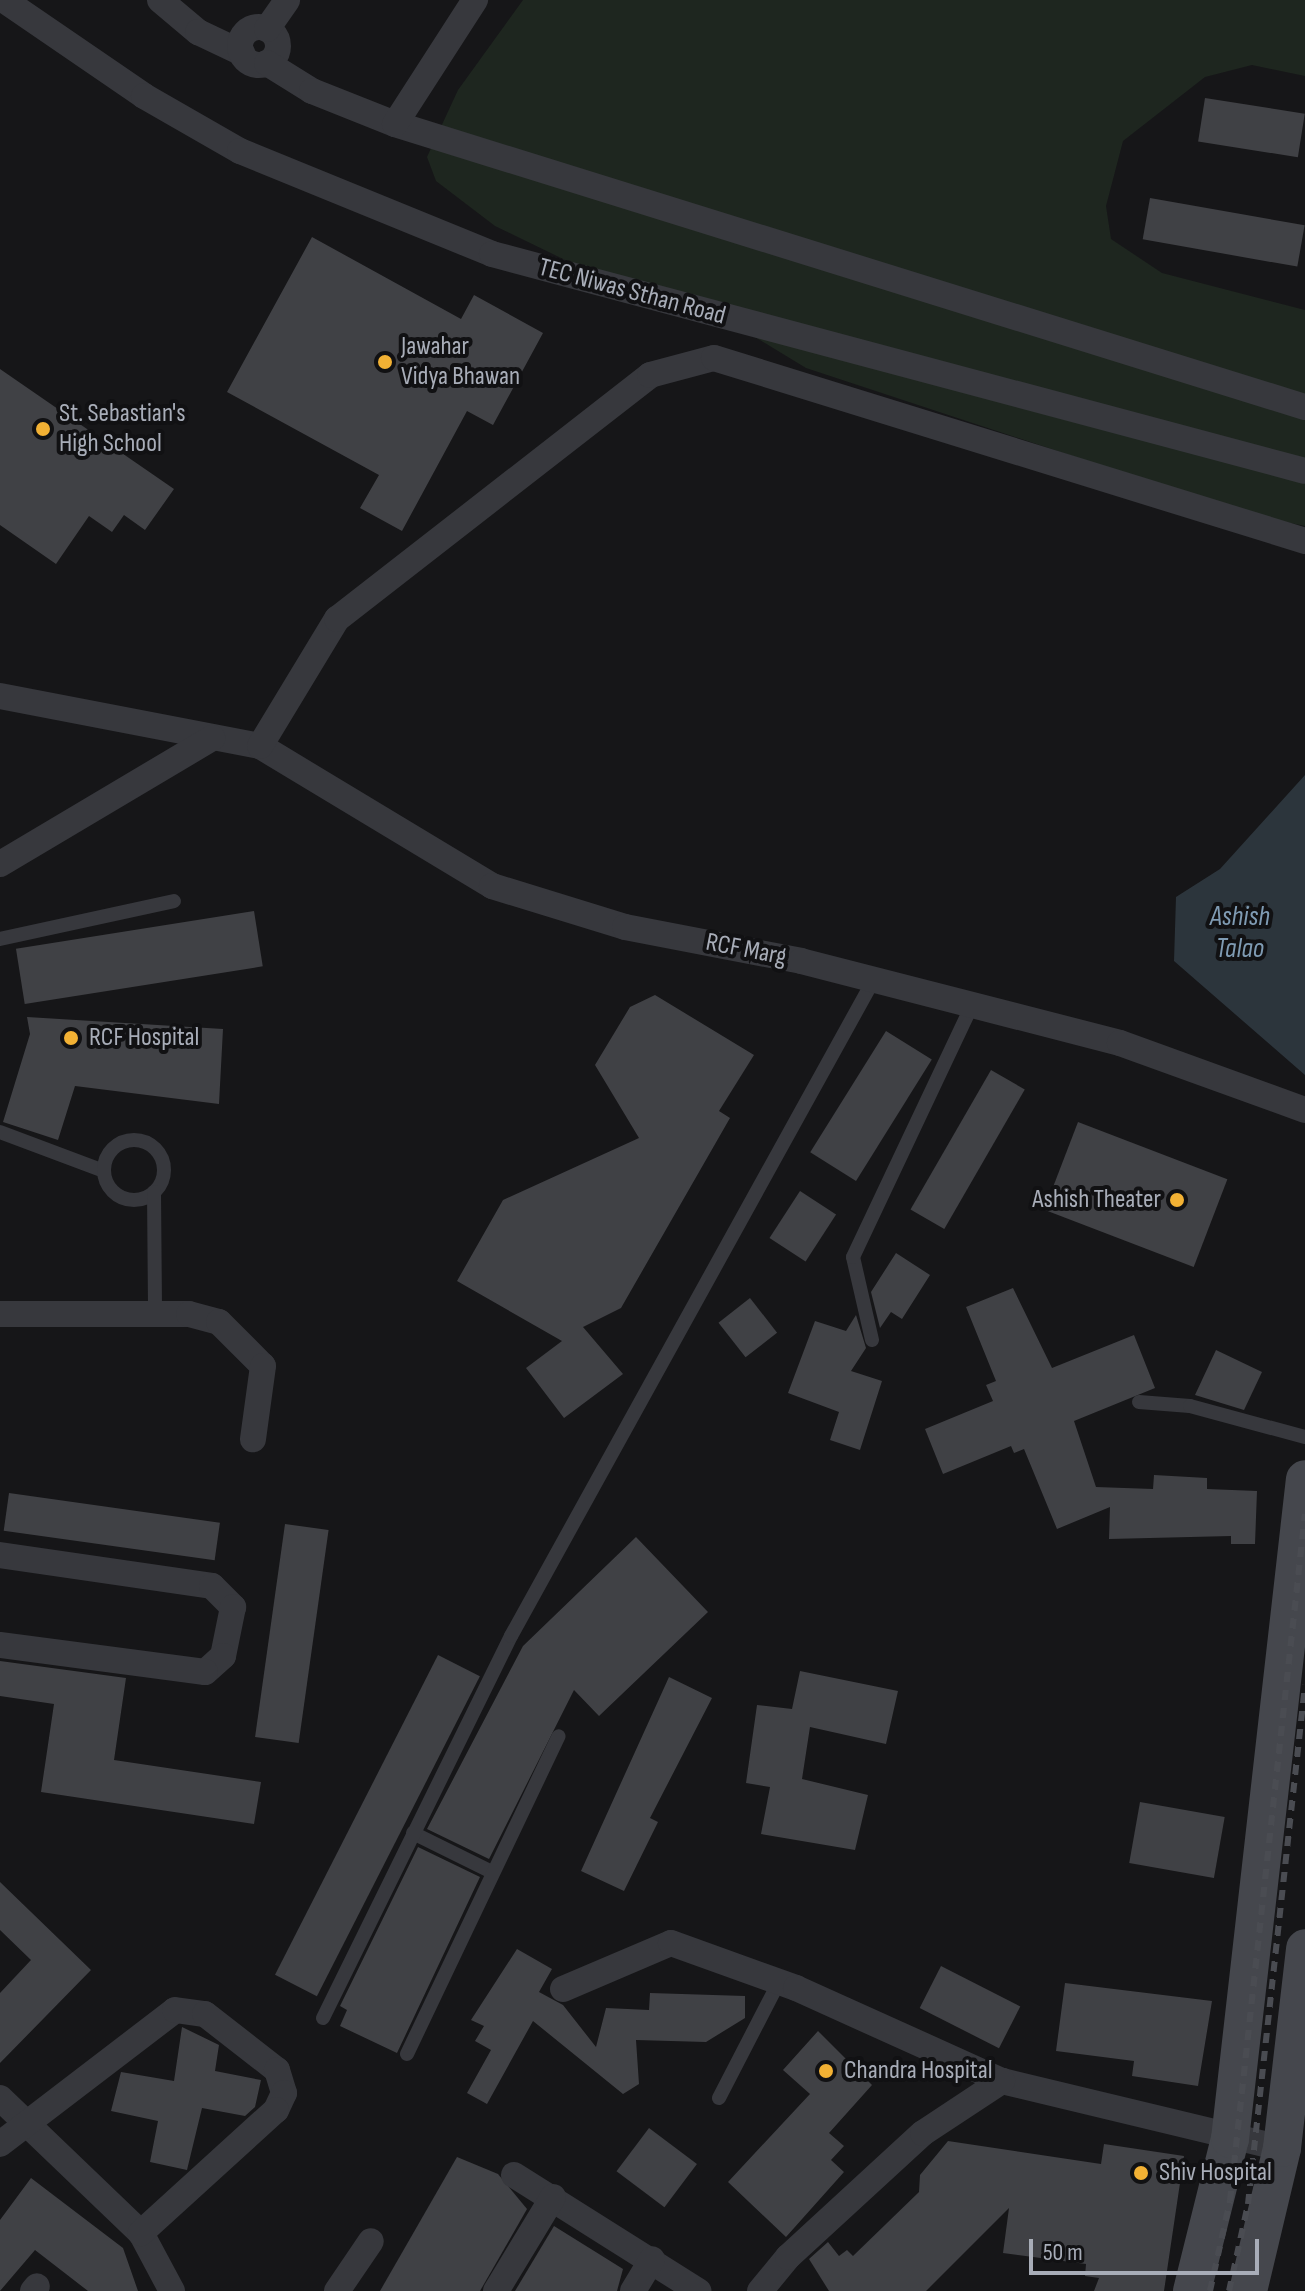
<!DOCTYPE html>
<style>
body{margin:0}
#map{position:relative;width:1305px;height:2291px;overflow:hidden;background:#161618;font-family:"Sofia Sans Condensed",sans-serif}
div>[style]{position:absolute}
.green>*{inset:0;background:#1e261f}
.water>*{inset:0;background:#2c353c}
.building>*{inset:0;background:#404145;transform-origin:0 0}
.lane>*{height:14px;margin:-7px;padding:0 7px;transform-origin:7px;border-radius:7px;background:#37383d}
.lane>.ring{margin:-7px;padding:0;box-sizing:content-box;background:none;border:14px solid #37383d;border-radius:50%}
.street>*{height:26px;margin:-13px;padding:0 13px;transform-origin:13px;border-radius:13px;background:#37383d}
.street>.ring{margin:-13px;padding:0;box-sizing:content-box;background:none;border:26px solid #37383d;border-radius:50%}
.secondary>*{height:38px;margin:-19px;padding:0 19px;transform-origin:19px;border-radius:19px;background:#45474d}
.rail>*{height:6px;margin-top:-3px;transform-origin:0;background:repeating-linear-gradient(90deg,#4a4c52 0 10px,transparent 0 18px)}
.dots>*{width:22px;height:22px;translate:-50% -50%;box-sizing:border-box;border:4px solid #111113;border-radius:50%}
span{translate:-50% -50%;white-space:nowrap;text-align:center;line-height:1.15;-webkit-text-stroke:8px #111113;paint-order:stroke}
.street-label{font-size:26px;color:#a8adb8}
.poi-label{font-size:26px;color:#a8adb8}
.left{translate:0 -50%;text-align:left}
.right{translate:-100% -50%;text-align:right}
.water-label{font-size:28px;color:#7f9bb3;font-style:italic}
.scale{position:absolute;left:1029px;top:2239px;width:230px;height:36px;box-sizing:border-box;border:4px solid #a8adb8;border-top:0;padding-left:10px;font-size:24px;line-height:28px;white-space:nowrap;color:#a8adb8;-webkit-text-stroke:6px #111113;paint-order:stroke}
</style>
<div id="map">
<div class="green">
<div style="clip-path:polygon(523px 0,1305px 0,1305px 76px,1252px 65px,1205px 77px,1123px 141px,1106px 206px,1111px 239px,1162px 273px,1305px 310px,1305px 526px,1248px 514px,806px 368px,722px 317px,627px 290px,495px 226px,436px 181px,427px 157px,458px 90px)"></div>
</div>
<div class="water">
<div style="clip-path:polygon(1305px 775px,1305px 1075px,1174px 961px,1176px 897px,1220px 869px)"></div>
</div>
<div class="building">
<div style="left:1205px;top:98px;width:101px;height:44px;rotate:9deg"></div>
<div style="left:1150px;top:198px;width:157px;height:42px;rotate:10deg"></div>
<div style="clip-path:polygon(312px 237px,461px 319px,474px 295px,543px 333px,493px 425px,467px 411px,402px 531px,360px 508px,379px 475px,227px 392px)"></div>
<div style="clip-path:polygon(0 369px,174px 489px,145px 530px,124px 515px,112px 532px,89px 516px,56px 564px,0 525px)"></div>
<div style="left:254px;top:911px;width:56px;height:241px;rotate:81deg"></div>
<div style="clip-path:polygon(655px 995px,754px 1055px,719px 1111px,730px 1118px,621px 1308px,583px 1327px,623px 1374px,564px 1418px,526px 1368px,562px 1341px,457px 1281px,503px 1200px,639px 1138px,595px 1065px,630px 1007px)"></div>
<div style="clip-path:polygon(27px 1017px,223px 1029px,219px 1104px,75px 1086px,58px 1140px,3px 1122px,30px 1034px)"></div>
<div style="left:886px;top:1031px;width:54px;height:143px;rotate:32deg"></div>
<div style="left:991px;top:1070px;width:39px;height:161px;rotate:30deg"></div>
<div style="left:1078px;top:1122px;width:160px;height:94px;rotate:21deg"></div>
<div style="left:800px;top:1191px;width:43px;height:56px;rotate:33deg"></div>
<div style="clip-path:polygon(896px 1253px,930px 1275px,902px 1319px,891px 1312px,880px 1328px,871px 1292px)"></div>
<div style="clip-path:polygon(1013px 1288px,1052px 1368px,1134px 1335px,1155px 1388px,1074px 1421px,1096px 1487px,1153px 1489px,1154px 1475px,1207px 1478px,1207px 1489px,1257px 1491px,1255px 1544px,1231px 1544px,1231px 1536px,1109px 1539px,1110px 1507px,1057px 1529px,1024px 1449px,1014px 1453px,1011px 1446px,943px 1474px,925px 1429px,993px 1401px,986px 1385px,996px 1381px,966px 1307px)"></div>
<div style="left:750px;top:1298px;width:44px;height:40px;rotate:52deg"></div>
<div style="clip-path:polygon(856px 1315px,866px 1348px,851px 1371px,882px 1381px,860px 1450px,830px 1440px,839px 1412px,788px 1393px,815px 1321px,846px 1331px)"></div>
<div style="clip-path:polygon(1216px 1350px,1262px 1372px,1244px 1410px,1195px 1395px)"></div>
<div style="left:9px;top:1493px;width:213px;height:38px;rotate:8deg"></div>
<div style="left:285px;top:1524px;width:44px;height:215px;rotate:8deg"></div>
<div style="clip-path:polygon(636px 1537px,708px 1612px,599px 1716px,574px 1690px,489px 1859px,427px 1829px,523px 1646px)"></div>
<div style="left:438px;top:1655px;width:47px;height:359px;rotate:27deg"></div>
<div style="clip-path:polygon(0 1661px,126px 1678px,114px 1760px,261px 1782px,254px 1824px,41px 1792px,54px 1704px,0 1696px)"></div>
<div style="clip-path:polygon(800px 1671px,898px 1691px,886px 1744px,810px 1727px,802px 1779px,868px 1795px,855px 1850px,761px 1834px,770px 1787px,746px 1783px,757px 1705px,792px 1709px)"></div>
<div style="clip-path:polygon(669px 1677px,712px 1698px,650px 1818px,658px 1822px,624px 1891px,581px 1871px)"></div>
<div style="left:1140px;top:1802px;width:86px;height:62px;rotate:10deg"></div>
<div style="clip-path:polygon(418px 1847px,480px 1877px,397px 2053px,340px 2026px,347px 2010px,340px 2006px)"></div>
<div style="clip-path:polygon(0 1882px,91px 1970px,0 2063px,0 1993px,31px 1960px,0 1930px)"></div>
<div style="clip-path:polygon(517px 1949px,552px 1969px,539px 1992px,563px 2005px,596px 2047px,606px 2008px,649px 2010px,650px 1993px,745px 1996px,745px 2018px,706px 2042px,636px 2040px,639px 2084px,623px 2094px,533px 2021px,487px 2104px,467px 2093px,491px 2050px,475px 2041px,484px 2026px,471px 2020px)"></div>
<div style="left:941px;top:1966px;width:89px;height:47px;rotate:27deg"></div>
<div style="clip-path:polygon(1065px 1983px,1212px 2001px,1198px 2086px,1132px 2076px,1134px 2061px,1056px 2051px)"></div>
<div style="clip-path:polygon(182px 2027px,219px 2045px,215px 2071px,261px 2080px,255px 2107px,245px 2116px,202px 2108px,187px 2170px,150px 2162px,158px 2121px,111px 2111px,121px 2072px,174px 2081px)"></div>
<div style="clip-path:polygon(818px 2031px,872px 2085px,829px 2133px,844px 2146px,831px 2160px,844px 2172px,786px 2237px,728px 2182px,810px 2094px,783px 2070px)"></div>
<div style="left:649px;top:2128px;width:60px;height:54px;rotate:37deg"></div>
<div style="clip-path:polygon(948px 2141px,1101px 2164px,1104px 2144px,1184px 2156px,1164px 2291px,1094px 2291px,1099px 2278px,1085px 2276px,1086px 2264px,1003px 2253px,1009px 2208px,926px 2291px,829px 2291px,809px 2259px,828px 2242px,839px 2256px,847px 2250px,853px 2256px,919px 2192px,920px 2175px)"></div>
<div style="clip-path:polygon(457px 2157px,498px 2174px,527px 2209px,480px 2291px,380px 2291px)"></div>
<div style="clip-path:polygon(31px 2178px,123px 2248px,138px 2291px,88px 2291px,35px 2250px,0 2291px,0 2220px)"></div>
<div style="clip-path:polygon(554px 2226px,623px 2269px,617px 2291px,515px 2291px)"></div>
</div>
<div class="lane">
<div style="left:0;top:939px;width:178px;rotate:-12.3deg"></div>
<div style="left:0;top:1132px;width:111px;rotate:20.6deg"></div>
<div class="ring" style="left:104px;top:1140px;width:46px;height:46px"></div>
<div style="left:154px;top:1192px;width:122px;rotate:89.5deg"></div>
<div style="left:872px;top:1340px;width:85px;rotate:-102.9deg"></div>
<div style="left:853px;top:1257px;width:276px;rotate:-64.7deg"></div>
<div style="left:1139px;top:1402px;width:51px;rotate:4.5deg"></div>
<div style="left:1190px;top:1406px;width:119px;rotate:15.1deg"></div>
<div style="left:413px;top:1833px;width:88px;rotate:26.3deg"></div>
<div style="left:323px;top:2018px;width:426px;rotate:-63.8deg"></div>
<div style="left:511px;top:1636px;width:748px;rotate:-61.07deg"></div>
<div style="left:407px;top:2054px;width:352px;rotate:-64.5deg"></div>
<div style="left:719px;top:2098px;width:131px;rotate:-62.7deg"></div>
</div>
<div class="street">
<div style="left:4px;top:0;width:170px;rotate:34.4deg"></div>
<div style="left:144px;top:96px;width:111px;rotate:29.8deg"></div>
<div style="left:240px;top:151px;width:272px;rotate:22.2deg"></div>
<div style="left:492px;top:254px;width:841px;rotate:14.94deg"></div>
<div style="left:160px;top:0;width:50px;rotate:40.1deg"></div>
<div style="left:198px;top:32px;width:49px;rotate:25.5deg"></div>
<div class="ring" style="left:240px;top:27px;width:12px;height:12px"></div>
<div style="left:267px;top:29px;width:35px;rotate:-55deg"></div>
<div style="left:267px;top:63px;width:53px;rotate:31.9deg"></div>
<div style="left:312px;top:91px;width:89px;rotate:21.7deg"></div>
<div style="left:395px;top:124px;width:953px;rotate:17.28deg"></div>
<div style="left:395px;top:124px;width:148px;rotate:-57.2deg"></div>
<div style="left:0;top:696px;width:265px;rotate:10.9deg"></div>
<div style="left:260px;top:746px;width:271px;rotate:31.1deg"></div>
<div style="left:492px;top:886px;width:139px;rotate:17.1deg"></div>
<div style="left:625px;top:927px;width:179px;rotate:10.9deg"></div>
<div style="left:801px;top:961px;width:329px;rotate:14.4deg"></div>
<div style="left:1120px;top:1043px;width:197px;rotate:19.9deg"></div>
<div style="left:260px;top:746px;width:149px;rotate:-58.8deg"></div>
<div style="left:337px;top:619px;width:397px;rotate:-37.9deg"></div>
<div style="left:650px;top:375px;width:66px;rotate:-14.9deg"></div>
<div style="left:714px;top:358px;width:619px;rotate:17.2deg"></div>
<div style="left:0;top:864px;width:247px;rotate:-30.7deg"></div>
<div style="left:0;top:1314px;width:189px"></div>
<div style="left:189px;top:1314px;width:31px;rotate:15deg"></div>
<div style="left:219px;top:1322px;width:62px;rotate:45deg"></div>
<div style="left:263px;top:1366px;width:74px;rotate:97.8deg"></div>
<div style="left:0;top:1555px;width:214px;rotate:8.3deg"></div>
<div style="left:212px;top:1586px;width:30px;rotate:45deg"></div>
<div style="left:233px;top:1607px;width:50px;rotate:101.5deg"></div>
<div style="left:223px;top:1656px;width:24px;rotate:138deg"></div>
<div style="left:205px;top:1672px;width:207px;rotate:-172.5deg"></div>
<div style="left:563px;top:1989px;width:117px;rotate:-23.1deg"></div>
<div style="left:671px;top:1943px;width:133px;rotate:19.8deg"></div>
<div style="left:796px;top:1988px;width:226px;rotate:24.3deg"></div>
<div style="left:1002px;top:2081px;width:288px;rotate:13.5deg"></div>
<div style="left:0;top:2098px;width:195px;rotate:43.8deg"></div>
<div style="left:141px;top:2233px;width:66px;rotate:61.9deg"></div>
<div style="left:0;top:2144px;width:220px;rotate:-37.4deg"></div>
<div style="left:175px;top:2010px;width:30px;rotate:8deg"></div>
<div style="left:205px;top:2014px;width:91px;rotate:37.9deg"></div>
<div style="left:277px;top:2070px;width:24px;rotate:73deg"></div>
<div style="left:284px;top:2093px;width:19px;rotate:115deg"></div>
<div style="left:276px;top:2110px;width:183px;rotate:137.7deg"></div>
<div style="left:514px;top:2175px;width:218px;rotate:32.2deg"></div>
<div style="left:33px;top:2291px;width:6px;rotate:-51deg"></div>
<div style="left:337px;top:2291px;width:60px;rotate:-55.8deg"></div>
<div style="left:496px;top:2291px;width:110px;rotate:-58.8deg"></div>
<div style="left:633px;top:2291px;width:37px;rotate:-59deg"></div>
<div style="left:760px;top:2291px;width:44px;rotate:-50.5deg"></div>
<div style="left:788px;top:2257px;width:183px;rotate:-42.6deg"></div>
<div style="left:923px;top:2133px;width:95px;rotate:-33.4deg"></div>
</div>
<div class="secondary">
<div style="left:1192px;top:2291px;width:157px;rotate:-76deg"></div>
<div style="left:1230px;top:2139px;width:664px;rotate:-83.52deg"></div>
<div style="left:1248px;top:2291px;width:147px;rotate:-76.6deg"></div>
<div style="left:1282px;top:2148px;width:201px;rotate:-83.4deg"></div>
</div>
<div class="rail">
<div style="left:1210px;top:2291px;width:92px;rotate:-77.5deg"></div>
<div style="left:1230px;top:2201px;width:691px;rotate:-83.77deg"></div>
<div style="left:1229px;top:2291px;width:89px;rotate:-77.7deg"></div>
<div style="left:1248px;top:2204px;width:522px;rotate:-83.73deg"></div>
</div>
<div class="dots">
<div style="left:385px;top:362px;background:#f2b134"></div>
<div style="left:43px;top:429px;background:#f2b134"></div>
<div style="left:71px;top:1038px;background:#f2b134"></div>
<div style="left:1177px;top:1200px;background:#f2b134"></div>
<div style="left:826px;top:2071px;background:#f2b134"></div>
<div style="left:1141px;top:2173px;background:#f2b134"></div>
</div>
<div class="street-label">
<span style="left:632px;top:292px;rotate:15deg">TEC Niwas Sthan Road</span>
<span style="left:746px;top:950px;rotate:11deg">RCF Marg</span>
</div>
<div class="poi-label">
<span class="left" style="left:401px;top:362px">Jawahar<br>Vidya Bhawan</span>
<span class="left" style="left:59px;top:429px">St. Sebastian's<br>High School</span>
<span class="left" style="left:89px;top:1038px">RCF Hospital</span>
<span class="right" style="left:1161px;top:1200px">Ashish Theater</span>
<span class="left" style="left:844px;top:2071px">Chandra Hospital</span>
<span class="left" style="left:1159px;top:2173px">Shiv Hospital</span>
</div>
<div class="water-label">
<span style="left:1240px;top:933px">Ashish<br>Talao</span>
</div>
<div class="scale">50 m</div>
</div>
